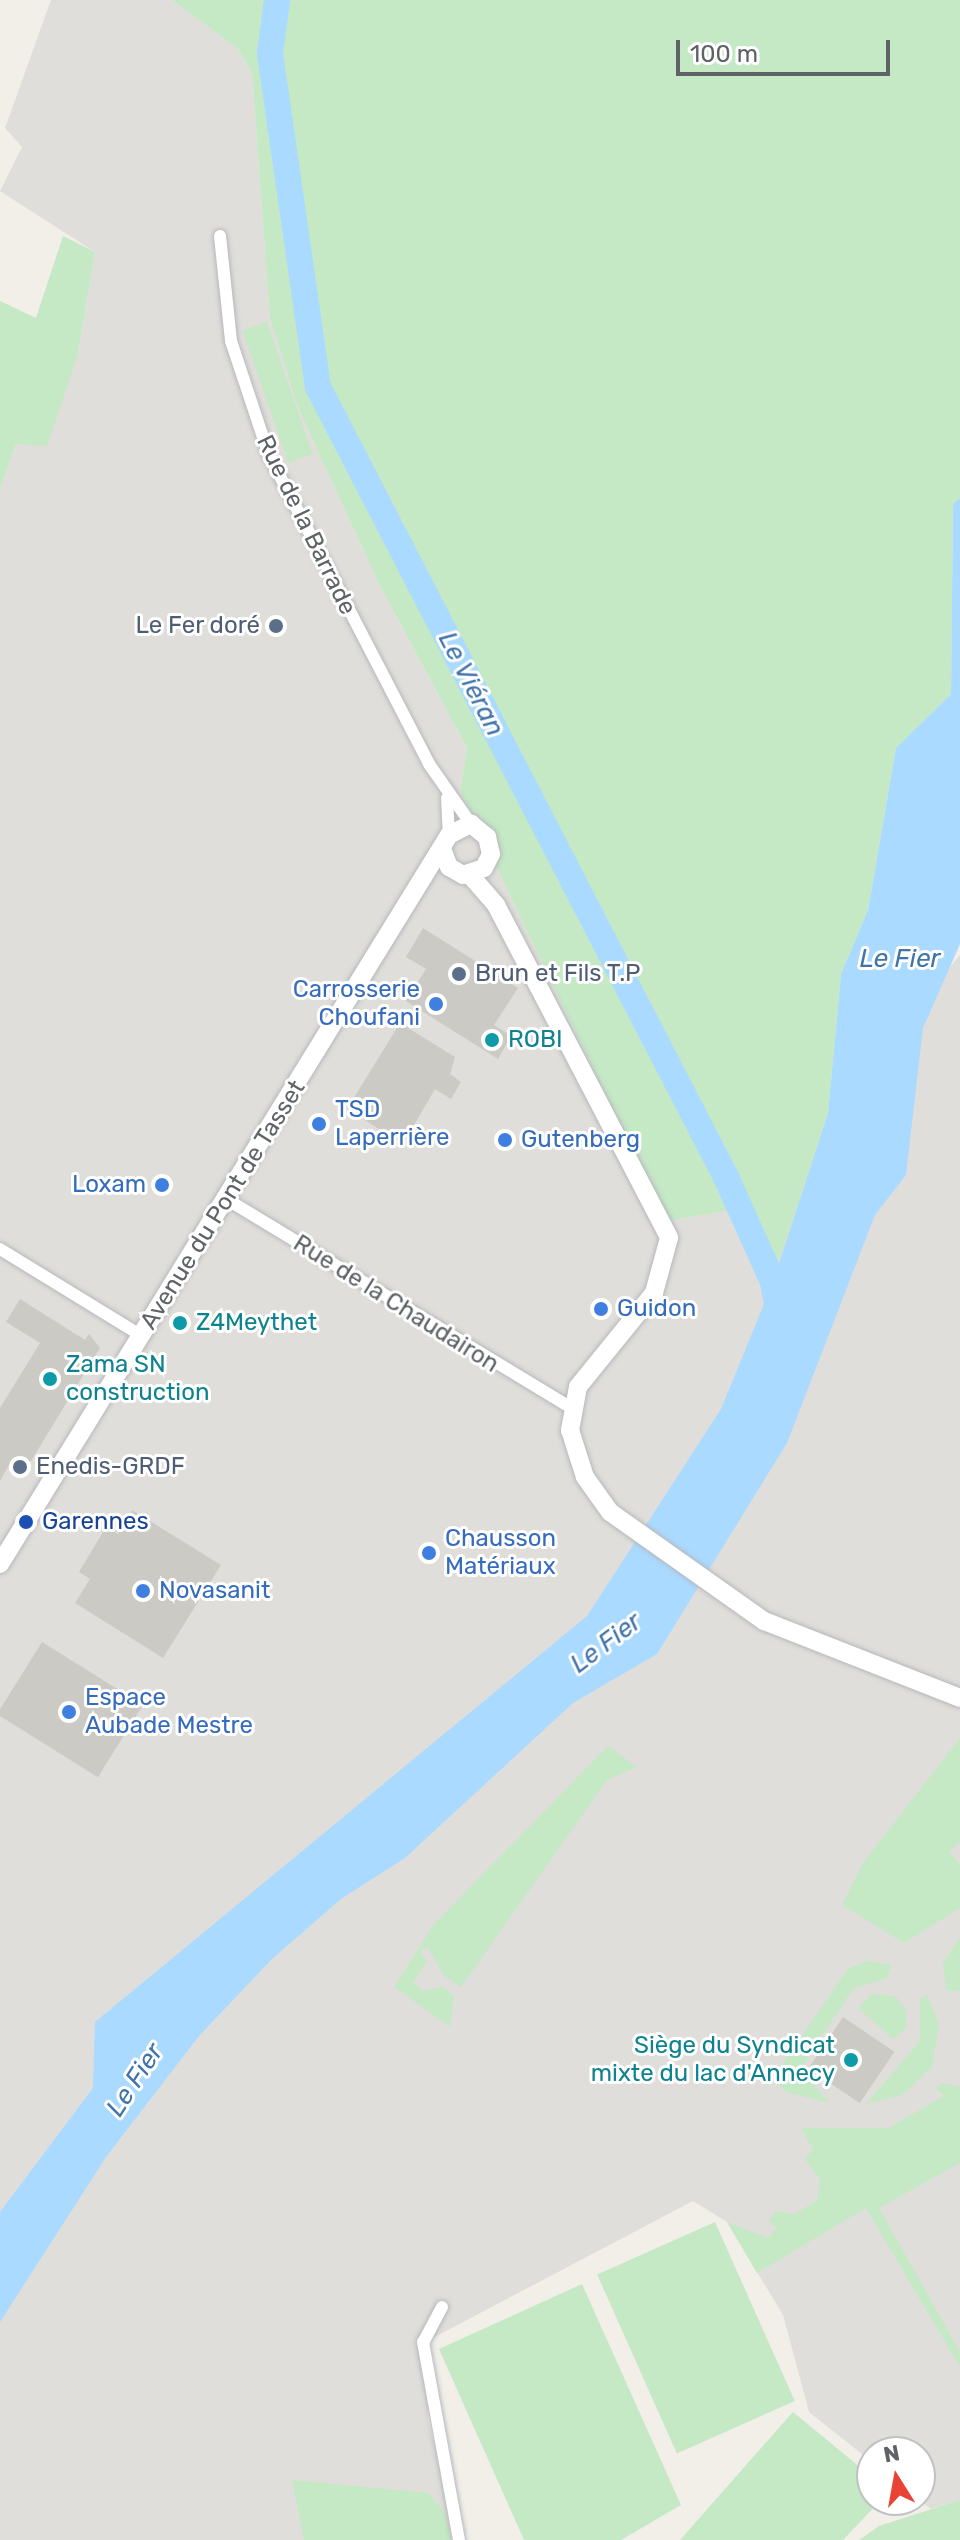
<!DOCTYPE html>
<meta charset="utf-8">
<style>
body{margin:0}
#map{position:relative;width:960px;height:2540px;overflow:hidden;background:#f1efe8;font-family:Rubik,sans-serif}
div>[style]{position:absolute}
.industrial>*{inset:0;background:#e0deda}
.green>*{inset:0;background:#c5e8c5;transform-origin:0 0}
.water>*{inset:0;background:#aadaff}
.river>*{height:26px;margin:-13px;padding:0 13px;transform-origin:13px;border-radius:13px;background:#aadaff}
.building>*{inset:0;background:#cccac5;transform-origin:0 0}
.roads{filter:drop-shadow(0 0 2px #b5b8bc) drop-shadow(0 0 2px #b5b8bc)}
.street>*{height:12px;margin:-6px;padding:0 6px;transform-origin:6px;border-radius:6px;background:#fff}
.secondary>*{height:18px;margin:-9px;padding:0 9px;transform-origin:9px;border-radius:9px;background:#fff}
.dots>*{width:22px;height:22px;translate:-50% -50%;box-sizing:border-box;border:4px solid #fff;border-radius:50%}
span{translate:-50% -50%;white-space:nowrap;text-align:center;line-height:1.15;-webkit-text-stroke:6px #fff;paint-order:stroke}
.street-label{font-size:24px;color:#5f6368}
.service-label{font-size:24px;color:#4e5e75}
.right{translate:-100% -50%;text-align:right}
.left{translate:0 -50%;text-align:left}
.shop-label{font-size:24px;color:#366cbe}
.culture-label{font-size:24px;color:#0d838f}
.transit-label{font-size:24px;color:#164399}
.water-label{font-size:26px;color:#4174aa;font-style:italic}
.north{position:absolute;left:856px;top:2436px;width:80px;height:80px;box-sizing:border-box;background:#fff;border:2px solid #bfc1c3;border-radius:50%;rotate:349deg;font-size:22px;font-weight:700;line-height:32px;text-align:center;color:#5f6368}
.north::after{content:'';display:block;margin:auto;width:28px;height:36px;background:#ea4335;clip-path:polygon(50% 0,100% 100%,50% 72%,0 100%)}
.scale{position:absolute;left:676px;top:40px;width:214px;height:36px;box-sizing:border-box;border:4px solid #5f6368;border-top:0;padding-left:10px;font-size:24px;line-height:28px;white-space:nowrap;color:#5f6368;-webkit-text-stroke:6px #fff;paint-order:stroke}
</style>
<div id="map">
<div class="industrial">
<div style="clip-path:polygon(51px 0,172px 0,238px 49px,252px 73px,270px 319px,298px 408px,379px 584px,467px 748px,460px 791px,666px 1221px,738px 1209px,773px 1277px,828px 1113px,960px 955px,960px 2500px,931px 2509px,919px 2500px,920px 2452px,872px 2452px,872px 2462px,809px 2412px,783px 2315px,727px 2222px,693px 2201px,427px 2341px,428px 2421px,459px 2540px,0 2540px,0 489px,16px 444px,78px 354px,95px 252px,0 191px,22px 147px,5px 128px)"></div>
</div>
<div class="green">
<div style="clip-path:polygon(172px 0,960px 0,960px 498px,953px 504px,951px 694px,896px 748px,868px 910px,841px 974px,828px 1113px,773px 1279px,738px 1209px,666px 1221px,460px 791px,467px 748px,379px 584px,298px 408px,270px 319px,252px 73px,238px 49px)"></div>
<div style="clip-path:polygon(63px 236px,95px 252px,78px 354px,47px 446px,16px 444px,0 489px,0 301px,36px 318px)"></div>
<div style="left:267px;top:322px;width:140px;height:26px;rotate:71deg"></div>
<div style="clip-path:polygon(960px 1738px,960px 1842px,949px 1851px,960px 1864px,960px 1908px,904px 1943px,842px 1905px,863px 1863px)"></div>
<div style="clip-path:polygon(608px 1746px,637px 1767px,607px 1780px,461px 1987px,444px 1976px,428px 1948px,420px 1951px,427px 1962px,413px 1982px,423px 1991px,443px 1987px,454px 1996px,450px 2027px,394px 1987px,434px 1924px)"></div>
<div style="clip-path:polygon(960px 1937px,960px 1991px,946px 1990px,943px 1963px)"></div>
<div style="clip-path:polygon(868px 1961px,891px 1965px,887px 1978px,853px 1989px,800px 2069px,829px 2103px,786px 2092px,777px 2083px,779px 2069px,848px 1969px)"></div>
<div style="clip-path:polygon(872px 1994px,895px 1996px,906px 2010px,906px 2028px,893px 2039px,858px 2008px)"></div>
<div style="clip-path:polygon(927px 1995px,939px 2024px,932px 2067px,902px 2095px,866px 2104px,920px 2041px,920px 1999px)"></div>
<div style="clip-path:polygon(941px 2083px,960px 2087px,960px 2163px,879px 2208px,960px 2352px,960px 2367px,866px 2208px,757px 2273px,727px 2222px,768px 2238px,777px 2228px,769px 2221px,776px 2211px,795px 2214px,817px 2200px,820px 2180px,805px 2159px,813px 2149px,801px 2128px,888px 2128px,944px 2096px,936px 2088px)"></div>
<div style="left:715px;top:2222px;width:196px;height:129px;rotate:66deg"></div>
<div style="clip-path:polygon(582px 2284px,681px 2505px,621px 2540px,524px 2540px,439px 2349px)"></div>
<div style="clip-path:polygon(793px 2412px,872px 2477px,872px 2500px,881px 2500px,843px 2540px,680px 2540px)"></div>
<div style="clip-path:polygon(292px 2480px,429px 2493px,446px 2515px,452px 2540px,304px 2540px)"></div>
<div style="clip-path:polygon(960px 2500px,960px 2540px,859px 2540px,879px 2526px)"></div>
</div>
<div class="water">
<div style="clip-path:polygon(960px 498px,960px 944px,923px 1028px,906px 1175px,875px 1215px,787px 1443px,657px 1654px,573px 1703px,405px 1858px,341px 1899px,271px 1960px,199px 2036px,106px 2157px,0 2322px,0 2212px,93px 2088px,95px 2022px,587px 1616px,721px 1409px,773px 1282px,828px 1113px,841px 974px,868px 910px,896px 748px,951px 694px,953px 504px)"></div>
</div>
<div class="river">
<div style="left:277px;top:0;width:54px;rotate:97.4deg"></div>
<div style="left:270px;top:54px;width:336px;rotate:81.8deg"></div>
<div style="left:318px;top:387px;width:889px;rotate:62.69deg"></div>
<div style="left:726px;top:1177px;width:115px;rotate:65.9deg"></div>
<div style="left:773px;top:1282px;width:34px;rotate:80deg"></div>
</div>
<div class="building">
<div style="clip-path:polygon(423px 928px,518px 988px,494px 1025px,511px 1036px,498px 1059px,406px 1001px,426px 969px,406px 957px)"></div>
<div style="clip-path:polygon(400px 1023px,455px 1057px,450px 1074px,461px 1082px,451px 1099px,435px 1089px,403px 1144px,347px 1109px)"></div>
<div style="clip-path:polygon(20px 1299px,85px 1340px,89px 1334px,100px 1348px,23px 1474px,9px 1465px,0 1481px,0 1408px,40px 1343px,6px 1322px)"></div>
<div style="clip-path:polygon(132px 1510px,221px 1565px,163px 1658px,75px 1603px,90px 1579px,79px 1572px,106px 1527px,118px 1534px)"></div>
<div style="left:42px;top:1642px;width:119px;height:85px;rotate:32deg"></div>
<div style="left:843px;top:2017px;width:62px;height:62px;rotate:34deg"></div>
</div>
<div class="roads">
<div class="street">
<div style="left:220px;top:236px;width:106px;rotate:84deg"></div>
<div style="left:231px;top:341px;width:120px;rotate:71.6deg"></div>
<div style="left:269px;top:455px;width:348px;rotate:62.6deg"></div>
<div style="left:429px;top:764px;width:73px;rotate:55deg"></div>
<div style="left:447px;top:798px;width:37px;rotate:87deg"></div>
<div style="left:223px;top:1197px;width:407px;rotate:31.2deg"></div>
<div style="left:0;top:1249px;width:167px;rotate:31.5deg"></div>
<div style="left:442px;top:2307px;width:40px;rotate:118deg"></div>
<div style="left:423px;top:2342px;width:201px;rotate:79.7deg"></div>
</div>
<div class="secondary">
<div style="left:470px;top:875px;width:40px;rotate:49deg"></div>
<div style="left:496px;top:905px;width:375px;rotate:62.5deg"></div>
<div style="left:669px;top:1238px;width:57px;rotate:105.3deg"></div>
<div style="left:654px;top:1293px;width:121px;rotate:129deg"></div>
<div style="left:578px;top:1387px;width:44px;rotate:100.5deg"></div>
<div style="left:570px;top:1430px;width:49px;rotate:72.3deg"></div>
<div style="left:585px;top:1477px;width:43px;rotate:54.5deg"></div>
<div style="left:610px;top:1512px;width:189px;rotate:35.3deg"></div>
<div style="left:764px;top:1621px;width:211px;rotate:21.4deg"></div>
<div style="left:0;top:1564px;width:856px;rotate:-58.37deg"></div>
<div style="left:449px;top:835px;width:25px;rotate:-27deg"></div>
<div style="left:471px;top:824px;width:21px;rotate:39deg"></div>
<div style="left:487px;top:837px;width:17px;rotate:77deg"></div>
<div style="left:491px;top:854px;width:16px;rotate:117deg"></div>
<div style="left:484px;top:868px;width:22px;rotate:162deg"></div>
<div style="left:463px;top:875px;width:16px;rotate:-150deg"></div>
<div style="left:449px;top:867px;width:17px;rotate:-111deg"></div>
</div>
</div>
<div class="dots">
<div style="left:276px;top:626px;background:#5c6f8a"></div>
<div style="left:459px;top:974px;background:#5c6f8a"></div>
<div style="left:436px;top:1004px;background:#3f7fe0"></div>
<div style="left:492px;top:1040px;background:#0f9aa8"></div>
<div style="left:319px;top:1124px;background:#3f7fe0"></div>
<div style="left:505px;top:1140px;background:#3f7fe0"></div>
<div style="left:162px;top:1185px;background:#3f7fe0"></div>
<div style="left:601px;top:1309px;background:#3f7fe0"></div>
<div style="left:180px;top:1323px;background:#0f9aa8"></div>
<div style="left:50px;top:1379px;background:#0f9aa8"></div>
<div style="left:20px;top:1467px;background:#5c6f8a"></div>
<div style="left:26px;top:1522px;background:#1a4fb4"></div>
<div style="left:429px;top:1553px;background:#3f7fe0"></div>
<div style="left:143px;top:1591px;background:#3f7fe0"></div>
<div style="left:69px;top:1712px;background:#3f7fe0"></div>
<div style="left:851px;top:2060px;background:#0f9aa8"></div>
</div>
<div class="street-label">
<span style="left:306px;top:525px;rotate:64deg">Rue de la Barrade</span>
<span style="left:223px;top:1205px;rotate:-58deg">Avenue du Pont de Tasset</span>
<span style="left:396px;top:1304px;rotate:32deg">Rue de la Chaudairon</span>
</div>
<div class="service-label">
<span class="right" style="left:260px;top:626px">Le Fer doré</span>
<span class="left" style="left:475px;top:974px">Brun et Fils T.P</span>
<span class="left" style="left:36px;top:1467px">Enedis-GRDF</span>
</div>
<div class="shop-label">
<span class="right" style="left:420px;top:1004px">Carrosserie<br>Choufani</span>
<span class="left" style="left:335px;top:1124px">TSD<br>Laperrière</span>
<span class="left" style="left:521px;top:1140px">Gutenberg</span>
<span class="right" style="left:146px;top:1185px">Loxam</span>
<span class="left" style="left:617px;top:1309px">Guidon</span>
<span class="left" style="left:445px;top:1553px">Chausson<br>Matériaux</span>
<span class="left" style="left:159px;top:1591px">Novasanit</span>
<span class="left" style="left:85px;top:1712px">Espace<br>Aubade Mestre</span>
</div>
<div class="culture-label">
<span class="left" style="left:508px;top:1040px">ROBI</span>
<span class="left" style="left:196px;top:1323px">Z4Meythet</span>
<span class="left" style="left:66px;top:1379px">Zama SN<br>construction</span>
<span class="right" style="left:835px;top:2060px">Siège du Syndicat<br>mixte du lac d'Annecy</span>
</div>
<div class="transit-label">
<span class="left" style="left:42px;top:1522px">Garennes</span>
</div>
<div class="water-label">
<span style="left:471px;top:684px;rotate:63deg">Le Viéran</span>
<span style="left:900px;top:959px">Le Fier</span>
<span style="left:606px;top:1643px;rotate:-37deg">Le Fier</span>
<span style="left:135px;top:2080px;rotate:-57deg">Le Fier</span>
</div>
<div class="north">N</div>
<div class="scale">100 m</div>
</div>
